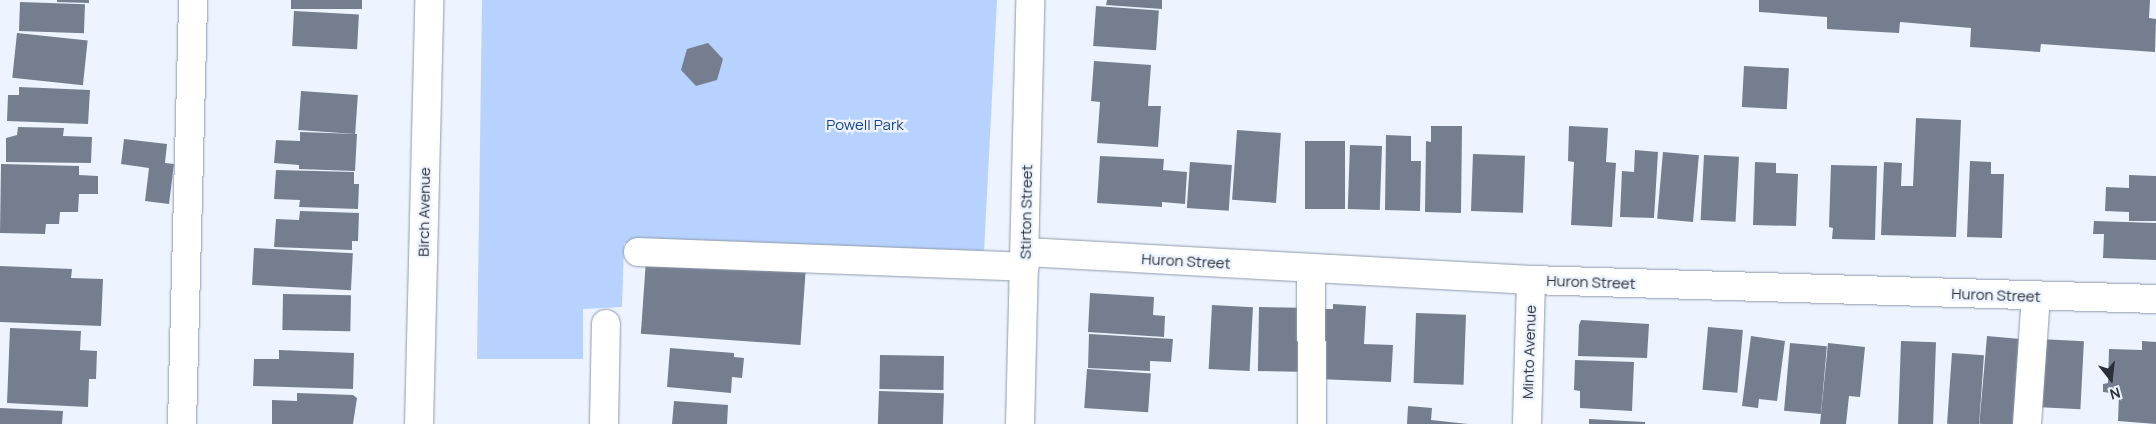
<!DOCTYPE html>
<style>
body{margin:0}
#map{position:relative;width:2156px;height:424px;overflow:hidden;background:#edf4ff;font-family:Manrope,sans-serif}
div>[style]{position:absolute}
.green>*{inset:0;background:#b7d2fe}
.building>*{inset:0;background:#747e8f;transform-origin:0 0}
.roads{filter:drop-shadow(0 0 1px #8f99aa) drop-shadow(0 0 1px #8f99aa)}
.minor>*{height:28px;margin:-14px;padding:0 14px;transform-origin:14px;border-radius:14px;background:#fff}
span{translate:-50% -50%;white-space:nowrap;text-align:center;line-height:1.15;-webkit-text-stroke:4.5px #edf4ff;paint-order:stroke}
.park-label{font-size:15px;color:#194288}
.street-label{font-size:15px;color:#2b2f36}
.north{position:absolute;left:2086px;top:354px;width:50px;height:50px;-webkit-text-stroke:4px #edf4ff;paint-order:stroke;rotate:164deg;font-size:14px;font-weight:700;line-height:20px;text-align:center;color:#2b2f36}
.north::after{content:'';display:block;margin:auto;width:18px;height:22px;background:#2b2f36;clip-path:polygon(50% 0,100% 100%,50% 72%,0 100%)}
</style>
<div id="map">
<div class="green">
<div style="clip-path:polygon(482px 0,997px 0,984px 252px,624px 243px,622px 307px,583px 309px,583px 359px,477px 359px)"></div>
</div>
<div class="building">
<div style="clip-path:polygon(57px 0,89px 0,89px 3px,57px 2px)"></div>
<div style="left:291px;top:0;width:71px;height:9px"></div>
<div style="clip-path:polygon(1107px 0,1162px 0,1162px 9px,1106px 5px)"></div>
<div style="clip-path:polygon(1759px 0,2150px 0,2149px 18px,2156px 19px,2155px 52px,2041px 44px,2040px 52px,1970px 47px,1971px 28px,1900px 22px,1899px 33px,1827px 29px,1827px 17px,1759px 12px)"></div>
<div style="left:20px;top:2px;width:65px;height:29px;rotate:2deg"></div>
<div style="left:1096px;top:6px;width:63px;height:40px;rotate:4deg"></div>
<div style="left:294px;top:11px;width:65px;height:35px;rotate:3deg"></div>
<div style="left:17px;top:33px;width:71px;height:45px;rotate:6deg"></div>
<div style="clip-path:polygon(708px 43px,723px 59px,717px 80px,696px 86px,681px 70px,687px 49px)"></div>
<div style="clip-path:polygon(1094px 61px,1151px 65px,1148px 106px,1161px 106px,1158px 147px,1097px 143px,1100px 102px,1091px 101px)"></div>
<div style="left:1744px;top:66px;width:45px;height:41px;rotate:3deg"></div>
<div style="clip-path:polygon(19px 87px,90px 90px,88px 124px,7px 121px,8px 95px,19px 95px)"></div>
<div style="left:301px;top:91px;width:57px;height:39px;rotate:4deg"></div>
<div style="clip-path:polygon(1916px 118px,1961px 120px,1956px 237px,1881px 235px,1884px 162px,1902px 163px,1901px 186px,1913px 186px)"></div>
<div style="clip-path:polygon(1431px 126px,1462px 126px,1461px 213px,1425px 212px,1426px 141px,1431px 142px)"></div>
<div style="clip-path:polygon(1569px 126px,1608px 128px,1606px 162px,1616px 163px,1612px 227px,1571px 225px,1574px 162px,1568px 161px)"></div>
<div style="clip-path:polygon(18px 127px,64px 128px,63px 136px,92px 137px,91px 163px,6px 162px,6px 138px,17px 135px)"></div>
<div style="left:1237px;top:130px;width:44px;height:70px;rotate:4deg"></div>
<div style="clip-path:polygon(300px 132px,357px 134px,355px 171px,299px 169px,299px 165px,274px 163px,276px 140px,300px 141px)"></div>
<div style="clip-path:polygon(1386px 135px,1411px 136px,1411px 161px,1421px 161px,1420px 211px,1385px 210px)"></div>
<div style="clip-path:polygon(124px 139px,167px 144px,165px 163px,174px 164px,169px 204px,145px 201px,149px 168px,121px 164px)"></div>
<div style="left:1305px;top:141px;width:40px;height:68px"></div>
<div style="left:1350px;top:145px;width:32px;height:64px;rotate:2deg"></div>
<div style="clip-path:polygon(1635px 150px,1658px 152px,1654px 218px,1620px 217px,1622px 171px,1634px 172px)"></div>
<div style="left:1663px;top:152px;width:36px;height:67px;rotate:5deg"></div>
<div style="left:1473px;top:154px;width:52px;height:57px;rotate:2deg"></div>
<div style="left:1704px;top:155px;width:35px;height:65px;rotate:3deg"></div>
<div style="clip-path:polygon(1100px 156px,1164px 159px,1163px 170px,1187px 172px,1185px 204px,1162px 202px,1162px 207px,1097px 203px)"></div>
<div style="clip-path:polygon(1970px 161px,1991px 162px,1991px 174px,2004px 174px,2002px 238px,1967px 237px)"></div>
<div style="left:1190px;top:162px;width:42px;height:46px;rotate:4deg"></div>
<div style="clip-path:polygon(1755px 162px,1776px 163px,1776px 173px,1798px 174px,1796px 226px,1753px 225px)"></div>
<div style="clip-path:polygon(1px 164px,79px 166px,79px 175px,98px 176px,98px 194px,79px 194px,78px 212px,60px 212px,59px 224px,46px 224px,45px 234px,0 233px)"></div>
<div style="clip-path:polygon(1831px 165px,1877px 166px,1875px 240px,1832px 239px,1833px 228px,1829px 227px)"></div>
<div style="clip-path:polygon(276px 170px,354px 172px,354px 184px,359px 184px,358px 209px,299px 207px,300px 200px,274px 199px)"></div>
<div style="clip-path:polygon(2129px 175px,2156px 176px,2156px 221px,2129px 221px,2129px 212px,2105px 211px,2106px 187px,2129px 188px)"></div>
<div style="clip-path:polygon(300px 211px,359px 213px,358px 241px,352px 241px,352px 250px,274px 247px,276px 219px,299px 220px)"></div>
<div style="clip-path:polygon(2094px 221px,2156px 223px,2156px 260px,2103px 258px,2104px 234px,2093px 234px)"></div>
<div style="left:254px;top:248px;width:99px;height:37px;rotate:3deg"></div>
<div style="left:646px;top:260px;width:160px;height:74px;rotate:4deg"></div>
<div style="clip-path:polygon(0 266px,72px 269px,71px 278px,103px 279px,101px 326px,0 322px)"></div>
<div style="clip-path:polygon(1090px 293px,1154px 297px,1153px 315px,1165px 316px,1164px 337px,1088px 332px)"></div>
<div style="left:283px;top:294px;width:68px;height:36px;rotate:1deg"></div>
<div style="clip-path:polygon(1333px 304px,1366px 306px,1364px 344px,1393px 345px,1391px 382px,1318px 379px,1321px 309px,1333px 309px)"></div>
<div style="left:1212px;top:305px;width:41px;height:64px;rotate:3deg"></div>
<div style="left:1259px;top:307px;width:41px;height:64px;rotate:1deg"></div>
<div style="left:1416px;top:313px;width:50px;height:70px;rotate:2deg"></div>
<div style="clip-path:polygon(1581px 320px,1649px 324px,1647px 358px,1578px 356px,1579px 325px)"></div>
<div style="left:1708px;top:327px;width:35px;height:63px;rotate:5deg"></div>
<div style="clip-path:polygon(10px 328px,81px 331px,80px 350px,97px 351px,96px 379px,89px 379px,88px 407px,7px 403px)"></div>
<div style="clip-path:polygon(1089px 334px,1173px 339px,1171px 362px,1150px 361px,1150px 371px,1088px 368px)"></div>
<div style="clip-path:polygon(1751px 336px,1785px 341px,1777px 401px,1759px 399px,1758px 408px,1742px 406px)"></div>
<div style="left:1987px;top:336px;width:36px;height:88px;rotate:5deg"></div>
<div style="left:2040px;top:339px;width:44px;height:68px;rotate:3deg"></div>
<div style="left:1901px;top:341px;width:35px;height:83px;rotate:2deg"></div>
<div style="clip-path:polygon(2142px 341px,2156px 342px,2156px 424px,2118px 421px,2119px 394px,2103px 392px,2103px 384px,2108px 383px,2109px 349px,2142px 350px)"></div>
<div style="left:1790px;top:343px;width:37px;height:68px;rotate:5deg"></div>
<div style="clip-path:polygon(1828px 343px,1865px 347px,1860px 397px,1849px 396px,1846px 424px,1820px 424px)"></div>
<div style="clip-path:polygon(670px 348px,734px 353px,734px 357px,744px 358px,742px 378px,732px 377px,731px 393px,667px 387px)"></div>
<div style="clip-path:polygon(279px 350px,354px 353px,353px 389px,253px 386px,254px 359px,279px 359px)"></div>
<div style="left:1952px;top:353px;width:32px;height:71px;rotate:4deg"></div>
<div style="left:880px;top:355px;width:64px;height:34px;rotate:1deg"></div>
<div style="clip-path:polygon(1575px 360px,1634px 362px,1632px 411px,1580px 408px,1580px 391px,1574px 390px)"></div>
<div style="left:1087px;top:369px;width:64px;height:39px;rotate:4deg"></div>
<div style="left:879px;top:391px;width:65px;height:33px;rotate:2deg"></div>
<div style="clip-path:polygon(297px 393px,353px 395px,357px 398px,353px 424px,272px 424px,272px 400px,297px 401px)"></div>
<div style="clip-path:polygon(674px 401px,728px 405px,727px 424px,672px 424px)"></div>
<div style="clip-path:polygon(1408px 406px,1432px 408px,1431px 420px,1468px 424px,1407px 424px)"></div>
<div style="clip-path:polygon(0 408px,63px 411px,62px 424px,0 424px)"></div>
<div style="clip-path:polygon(1589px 419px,1645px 422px,1645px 424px,1589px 424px)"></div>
</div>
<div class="roads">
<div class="minor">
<div style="left:638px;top:252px;width:387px;rotate:2.2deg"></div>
<div style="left:1026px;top:252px;width:506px;rotate:3.17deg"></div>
<div style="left:1531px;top:280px;width:625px;rotate:1.74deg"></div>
<div style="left:1311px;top:268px;width:156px;rotate:89.6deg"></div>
<div style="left:182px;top:424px;width:424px;rotate:-88.5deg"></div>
<div style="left:419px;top:424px;width:424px;rotate:-88.6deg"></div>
<div style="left:604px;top:424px;width:100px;rotate:-88.9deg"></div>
<div style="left:1020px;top:424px;width:424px;rotate:-88.6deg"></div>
<div style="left:1527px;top:424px;width:144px;rotate:-88.4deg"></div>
<div style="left:2027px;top:424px;width:128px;rotate:-86deg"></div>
</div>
</div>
<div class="park-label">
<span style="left:865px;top:125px">Powell Park</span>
</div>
<div class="street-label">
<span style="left:424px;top:212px;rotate:-89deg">Birch Avenue</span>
<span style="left:1026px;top:212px;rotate:-89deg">Stirton Street</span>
<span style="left:1186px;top:261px;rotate:3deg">Huron Street</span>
<span style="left:1591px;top:282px;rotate:2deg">Huron Street</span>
<span style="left:1996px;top:295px;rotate:2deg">Huron Street</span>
<span style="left:1529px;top:352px;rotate:-88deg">Minto Avenue</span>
</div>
<div class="north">N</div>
</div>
